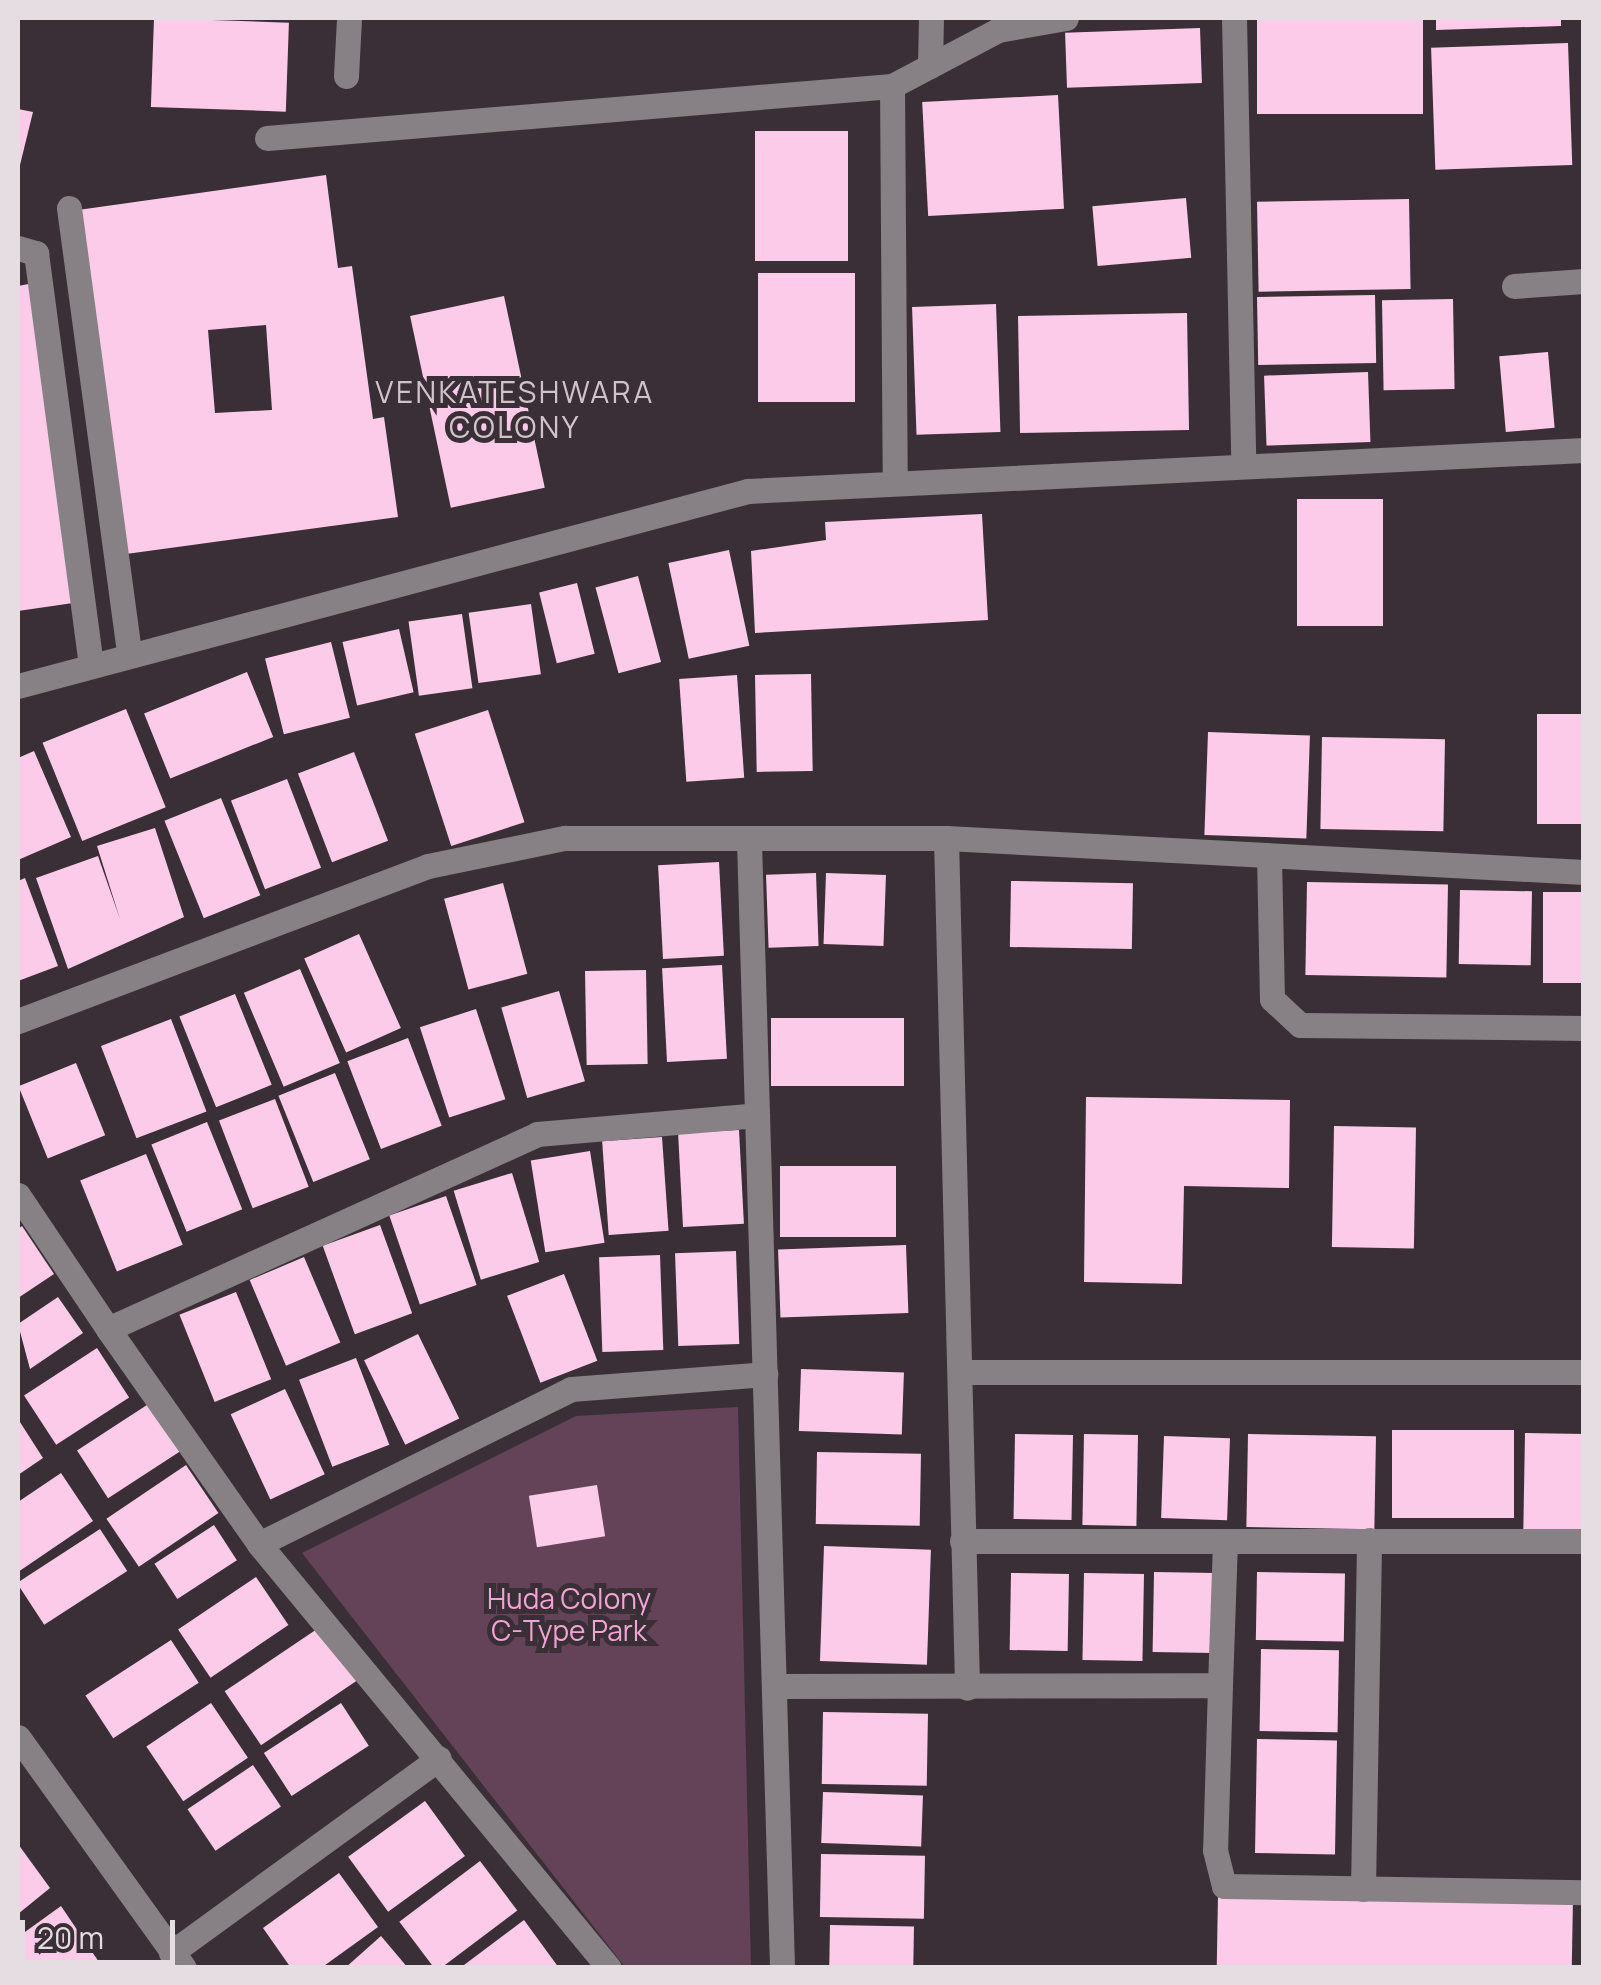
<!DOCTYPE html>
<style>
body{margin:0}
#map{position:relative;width:1601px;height:1985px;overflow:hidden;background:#3a2f36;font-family:Manrope,sans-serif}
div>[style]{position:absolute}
.green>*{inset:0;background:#644257}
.building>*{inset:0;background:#fccbe9;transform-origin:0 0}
.minor>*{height:25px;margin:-12.5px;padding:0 12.5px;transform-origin:12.5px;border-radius:12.5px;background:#878084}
span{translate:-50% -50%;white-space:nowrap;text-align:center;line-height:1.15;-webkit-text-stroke:10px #3a2f36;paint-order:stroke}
.park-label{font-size:28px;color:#f3a4d6}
.neighbourhood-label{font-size:30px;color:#d2c3cb;letter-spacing:2.5px}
.frame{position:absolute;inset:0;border:20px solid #e5dde2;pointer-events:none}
.scale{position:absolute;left:20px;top:1920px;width:155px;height:45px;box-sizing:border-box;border:5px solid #e5dde2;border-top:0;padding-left:12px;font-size:30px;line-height:35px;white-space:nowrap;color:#e5dde2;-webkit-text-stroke:8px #3a2f36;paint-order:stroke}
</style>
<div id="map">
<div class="green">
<div style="clip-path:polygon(738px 1407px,751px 1967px,625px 1967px,302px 1553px,576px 1416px)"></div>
</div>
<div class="building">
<div style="left:154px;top:18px;width:135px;height:89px;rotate:2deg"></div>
<div style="left:1257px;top:18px;width:166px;height:96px"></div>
<div style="clip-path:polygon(1436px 18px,1561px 18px,1561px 26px,1436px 30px)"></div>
<div style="left:1200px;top:28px;width:55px;height:135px;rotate:88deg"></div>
<div style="left:1568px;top:43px;width:122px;height:137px;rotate:88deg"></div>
<div style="left:1058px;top:95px;width:114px;height:136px;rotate:87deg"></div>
<div style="clip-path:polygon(18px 109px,33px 112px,19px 169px,18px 169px)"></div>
<div style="left:848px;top:131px;width:130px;height:93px;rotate:90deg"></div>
<div style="clip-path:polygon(evenodd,326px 175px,338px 268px,352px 266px,373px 419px,384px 417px,398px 517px,126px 554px,78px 210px,326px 175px,266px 325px,272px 410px,215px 413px,208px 330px,266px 325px)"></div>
<div style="left:1186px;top:198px;width:60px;height:94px;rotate:85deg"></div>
<div style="left:1409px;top:199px;width:90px;height:152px;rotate:89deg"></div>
<div style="left:855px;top:273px;width:129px;height:97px;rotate:90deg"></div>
<div style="clip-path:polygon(34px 283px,80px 602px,18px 611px,18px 286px)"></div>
<div style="left:1375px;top:295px;width:68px;height:118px;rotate:89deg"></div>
<div style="left:504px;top:296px;width:196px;height:96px;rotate:78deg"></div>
<div style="left:1453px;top:299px;width:90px;height:71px;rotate:89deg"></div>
<div style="left:996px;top:304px;width:128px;height:84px;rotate:88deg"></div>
<div style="left:1187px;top:313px;width:117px;height:169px;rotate:89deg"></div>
<div style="left:1548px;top:352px;width:76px;height:49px;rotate:85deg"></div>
<div style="left:1368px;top:372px;width:70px;height:104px;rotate:88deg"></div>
<div style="left:1383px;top:499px;width:127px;height:86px;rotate:90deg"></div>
<div style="clip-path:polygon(982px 514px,988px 620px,755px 633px,751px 551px,826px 540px,825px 522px)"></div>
<div style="left:729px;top:550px;width:98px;height:62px;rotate:78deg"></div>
<div style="left:638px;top:576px;width:89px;height:44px;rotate:75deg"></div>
<div style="left:577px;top:583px;width:73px;height:39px;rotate:76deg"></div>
<div style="left:531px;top:604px;width:71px;height:63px;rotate:82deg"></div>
<div style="left:462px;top:614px;width:75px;height:54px;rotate:82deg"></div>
<div style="left:399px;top:629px;width:65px;height:58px;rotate:77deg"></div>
<div style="left:331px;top:642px;width:78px;height:68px;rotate:76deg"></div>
<div style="left:247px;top:672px;width:70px;height:111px;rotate:68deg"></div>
<div style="left:811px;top:674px;width:97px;height:56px;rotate:89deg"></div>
<div style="left:737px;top:675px;width:103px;height:58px;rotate:86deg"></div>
<div style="left:126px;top:709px;width:106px;height:90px;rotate:68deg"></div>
<div style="left:488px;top:710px;width:118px;height:77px;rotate:72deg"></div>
<div style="left:1537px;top:714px;width:47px;height:110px"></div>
<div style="left:1208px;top:732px;width:102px;height:103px;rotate:2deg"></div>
<div style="left:1322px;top:737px;width:123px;height:92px;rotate:1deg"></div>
<div style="clip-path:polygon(34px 751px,71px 837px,18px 860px,18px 758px)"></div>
<div style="left:354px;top:752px;width:95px;height:60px;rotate:69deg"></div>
<div style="left:287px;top:779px;width:95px;height:60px;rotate:69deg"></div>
<div style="left:221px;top:798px;width:105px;height:61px;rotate:68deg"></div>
<div style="clip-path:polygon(155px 828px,184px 917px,68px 969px,36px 878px,98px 856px,120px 919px,97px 846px)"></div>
<div style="left:719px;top:862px;width:94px;height:61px;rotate:87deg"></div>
<div style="left:816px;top:873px;width:73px;height:50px;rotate:88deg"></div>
<div style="left:826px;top:873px;width:60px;height:71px;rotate:2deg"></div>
<div style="clip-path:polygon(25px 878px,58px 966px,18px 981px,18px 881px)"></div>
<div style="left:1011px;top:881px;width:122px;height:66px;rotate:1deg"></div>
<div style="left:1307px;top:882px;width:141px;height:93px;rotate:1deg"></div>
<div style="left:503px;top:883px;width:94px;height:61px;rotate:75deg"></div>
<div style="left:1460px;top:890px;width:72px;height:74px;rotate:1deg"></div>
<div style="left:1543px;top:892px;width:41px;height:91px"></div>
<div style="left:359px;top:934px;width:103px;height:60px;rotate:66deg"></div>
<div style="left:722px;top:965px;width:94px;height:60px;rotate:87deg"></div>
<div style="left:300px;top:969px;width:102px;height:61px;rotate:67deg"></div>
<div style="left:646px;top:970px;width:94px;height:61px;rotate:89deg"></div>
<div style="left:559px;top:991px;width:94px;height:60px;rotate:74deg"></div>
<div style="left:235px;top:994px;width:98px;height:60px;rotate:68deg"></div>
<div style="left:476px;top:1009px;width:95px;height:59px;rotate:72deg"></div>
<div style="left:771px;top:1018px;width:133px;height:68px"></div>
<div style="left:171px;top:1019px;width:99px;height:75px;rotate:69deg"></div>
<div style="left:408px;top:1038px;width:94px;height:65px;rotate:69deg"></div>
<div style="left:76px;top:1063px;width:78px;height:62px;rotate:68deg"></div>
<div style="left:335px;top:1073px;width:93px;height:61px;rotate:68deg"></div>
<div style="clip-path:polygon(1086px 1097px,1290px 1100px,1289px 1188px,1184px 1186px,1182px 1284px,1084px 1282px)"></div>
<div style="left:275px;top:1099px;width:94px;height:60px;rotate:69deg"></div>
<div style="left:207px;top:1122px;width:94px;height:60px;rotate:68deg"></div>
<div style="left:1334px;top:1126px;width:82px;height:121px;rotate:1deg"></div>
<div style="left:739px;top:1130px;width:94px;height:61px;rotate:87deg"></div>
<div style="left:662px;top:1137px;width:94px;height:60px;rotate:86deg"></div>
<div style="left:590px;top:1151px;width:93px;height:60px;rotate:81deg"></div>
<div style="left:146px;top:1154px;width:98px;height:71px;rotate:68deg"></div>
<div style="left:780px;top:1166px;width:116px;height:71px"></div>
<div style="left:512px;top:1173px;width:93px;height:61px;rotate:73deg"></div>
<div style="left:446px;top:1196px;width:94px;height:60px;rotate:71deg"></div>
<div style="left:380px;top:1225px;width:94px;height:61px;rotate:70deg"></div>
<div style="clip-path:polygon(22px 1226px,54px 1274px,18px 1298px,18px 1229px)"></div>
<div style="left:906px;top:1245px;width:68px;height:128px;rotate:88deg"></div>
<div style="left:736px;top:1251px;width:93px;height:61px;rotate:88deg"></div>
<div style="left:660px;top:1255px;width:95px;height:61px;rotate:88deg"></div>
<div style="left:304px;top:1257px;width:93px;height:59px;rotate:67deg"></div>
<div style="left:564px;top:1274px;width:93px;height:61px;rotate:69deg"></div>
<div style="left:236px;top:1292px;width:94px;height:61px;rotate:68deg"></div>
<div style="clip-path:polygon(58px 1297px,83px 1333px,30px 1369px,18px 1324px)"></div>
<div style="left:418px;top:1334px;width:94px;height:60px;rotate:64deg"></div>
<div style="left:97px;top:1348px;width:59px;height:87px;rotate:57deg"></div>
<div style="left:356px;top:1358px;width:93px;height:61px;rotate:69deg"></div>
<div style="left:801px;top:1369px;width:103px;height:62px;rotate:2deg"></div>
<div style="left:285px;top:1389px;width:94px;height:60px;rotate:65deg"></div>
<div style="left:150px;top:1403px;width:57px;height:87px;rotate:57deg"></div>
<div style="clip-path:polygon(18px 1419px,43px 1458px,18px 1475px)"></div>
<div style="left:1392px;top:1430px;width:122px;height:88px"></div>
<div style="left:1525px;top:1433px;width:59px;height:97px;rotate:1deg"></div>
<div style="left:1015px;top:1434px;width:58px;height:85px;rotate:1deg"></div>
<div style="left:1084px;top:1434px;width:54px;height:91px;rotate:1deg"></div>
<div style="left:1248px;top:1434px;width:128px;height:93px;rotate:1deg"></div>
<div style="left:1164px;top:1436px;width:66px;height:82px;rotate:2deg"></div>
<div style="left:817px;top:1452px;width:104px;height:72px;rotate:1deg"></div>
<div style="left:186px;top:1465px;width:58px;height:96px;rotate:56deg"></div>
<div style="clip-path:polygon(61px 1473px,93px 1521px,18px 1572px,18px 1502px)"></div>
<div style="left:597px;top:1485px;width:52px;height:69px;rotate:81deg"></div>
<div style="left:214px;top:1525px;width:42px;height:71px;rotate:57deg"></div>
<div style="left:100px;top:1529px;width:50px;height:99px;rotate:57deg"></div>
<div style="left:824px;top:1546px;width:107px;height:115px;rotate:2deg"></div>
<div style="left:1154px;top:1572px;width:61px;height:80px;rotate:1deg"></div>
<div style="left:1257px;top:1572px;width:88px;height:68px;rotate:1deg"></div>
<div style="left:1011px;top:1573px;width:58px;height:77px;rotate:1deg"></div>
<div style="left:1084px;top:1573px;width:60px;height:87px;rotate:1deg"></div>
<div style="left:256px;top:1577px;width:58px;height:94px;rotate:56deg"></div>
<div style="left:320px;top:1627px;width:65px;height:115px;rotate:56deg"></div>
<div style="left:171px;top:1640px;width:51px;height:102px;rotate:57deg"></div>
<div style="left:1261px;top:1649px;width:78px;height:82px;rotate:1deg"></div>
<div style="left:211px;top:1703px;width:66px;height:78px;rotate:56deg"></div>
<div style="left:341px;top:1703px;width:51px;height:92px;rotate:57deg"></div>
<div style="left:823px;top:1712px;width:105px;height:72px;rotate:1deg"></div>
<div style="left:1257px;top:1739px;width:80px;height:114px;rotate:1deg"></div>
<div style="left:253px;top:1765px;width:50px;height:79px;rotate:56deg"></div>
<div style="left:823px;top:1792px;width:100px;height:51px;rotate:2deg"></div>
<div style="left:425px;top:1801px;width:68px;height:95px;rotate:54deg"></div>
<div style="clip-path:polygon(18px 1844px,50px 1888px,18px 1914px)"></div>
<div style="left:821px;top:1854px;width:104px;height:63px;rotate:1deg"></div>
<div style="left:480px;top:1861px;width:62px;height:101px;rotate:53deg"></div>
<div style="clip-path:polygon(339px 1873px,378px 1927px,321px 1968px,291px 1968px,263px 1928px)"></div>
<div style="left:1218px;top:1894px;width:355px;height:74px;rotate:1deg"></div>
<div style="clip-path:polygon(61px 1906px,103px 1968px,18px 1968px,18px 1937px)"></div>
<div style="clip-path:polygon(524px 1920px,559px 1968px,460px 1968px)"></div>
<div style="left:830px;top:1925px;width:84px;height:43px;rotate:1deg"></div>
<div style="clip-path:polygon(381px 1936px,408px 1968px,345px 1968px)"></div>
</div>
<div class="minor">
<div style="left:1234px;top:18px;width:445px;rotate:88.8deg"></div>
<div style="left:930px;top:66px;width:48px;rotate:-88.8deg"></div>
<div style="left:346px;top:76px;width:58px;rotate:-87deg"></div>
<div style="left:892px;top:86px;width:396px;rotate:89.6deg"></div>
<div style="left:267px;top:138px;width:627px;rotate:-4.76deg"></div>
<div style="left:892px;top:86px;width:120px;rotate:-27.8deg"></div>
<div style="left:998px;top:30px;width:69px;rotate:-10deg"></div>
<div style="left:69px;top:208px;width:449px;rotate:82.3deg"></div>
<div style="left:18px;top:248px;width:19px;rotate:16deg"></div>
<div style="left:36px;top:253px;width:415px;rotate:82.4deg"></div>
<div style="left:1514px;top:286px;width:70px;rotate:-4.1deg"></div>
<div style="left:18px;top:686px;width:756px;rotate:-14.96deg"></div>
<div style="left:748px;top:491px;width:837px;rotate:-2.81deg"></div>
<div style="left:946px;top:838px;width:850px;rotate:88.58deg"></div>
<div style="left:749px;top:841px;width:1127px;rotate:88.32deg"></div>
<div style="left:1269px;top:856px;width:143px;rotate:88.8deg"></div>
<div style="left:1272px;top:999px;width:38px;rotate:43deg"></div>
<div style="left:1300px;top:1025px;width:284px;rotate:0.6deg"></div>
<div style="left:18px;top:1021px;width:438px;rotate:-20.7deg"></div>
<div style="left:428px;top:866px;width:140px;rotate:-11.6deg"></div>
<div style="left:565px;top:838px;width:381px"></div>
<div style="left:946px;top:838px;width:639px;rotate:3.05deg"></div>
<div style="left:18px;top:1195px;width:161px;rotate:56.1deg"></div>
<div style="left:108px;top:1329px;width:471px;rotate:-24.4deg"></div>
<div style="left:537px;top:1134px;width:221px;rotate:-4.9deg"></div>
<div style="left:108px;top:1329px;width:263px;rotate:54.9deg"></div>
<div style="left:259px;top:1544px;width:550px;rotate:50.46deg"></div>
<div style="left:960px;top:1372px;width:624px"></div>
<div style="left:962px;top:1541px;width:622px"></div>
<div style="left:259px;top:1544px;width:348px;rotate:-26.4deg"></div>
<div style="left:571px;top:1389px;width:195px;rotate:-4.4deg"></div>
<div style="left:1220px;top:1685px;width:144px;rotate:-88deg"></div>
<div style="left:775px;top:1686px;width:445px;rotate:-0.1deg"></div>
<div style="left:1220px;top:1685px;width:165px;rotate:91.7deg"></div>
<div style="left:1215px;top:1850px;width:37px;rotate:76deg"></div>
<div style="left:1224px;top:1886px;width:360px;rotate:1deg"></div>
<div style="left:18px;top:1737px;width:284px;rotate:54.3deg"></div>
<div style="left:1363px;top:1889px;width:349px;rotate:-89deg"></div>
<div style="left:171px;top:1953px;width:331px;rotate:-36deg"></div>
</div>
<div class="park-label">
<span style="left:569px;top:1614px">Huda Colony<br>C-Type Park</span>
</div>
<div class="neighbourhood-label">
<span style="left:515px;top:409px">VENKATESHWARA<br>COLONY</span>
</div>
<div class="frame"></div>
<div class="scale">20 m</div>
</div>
